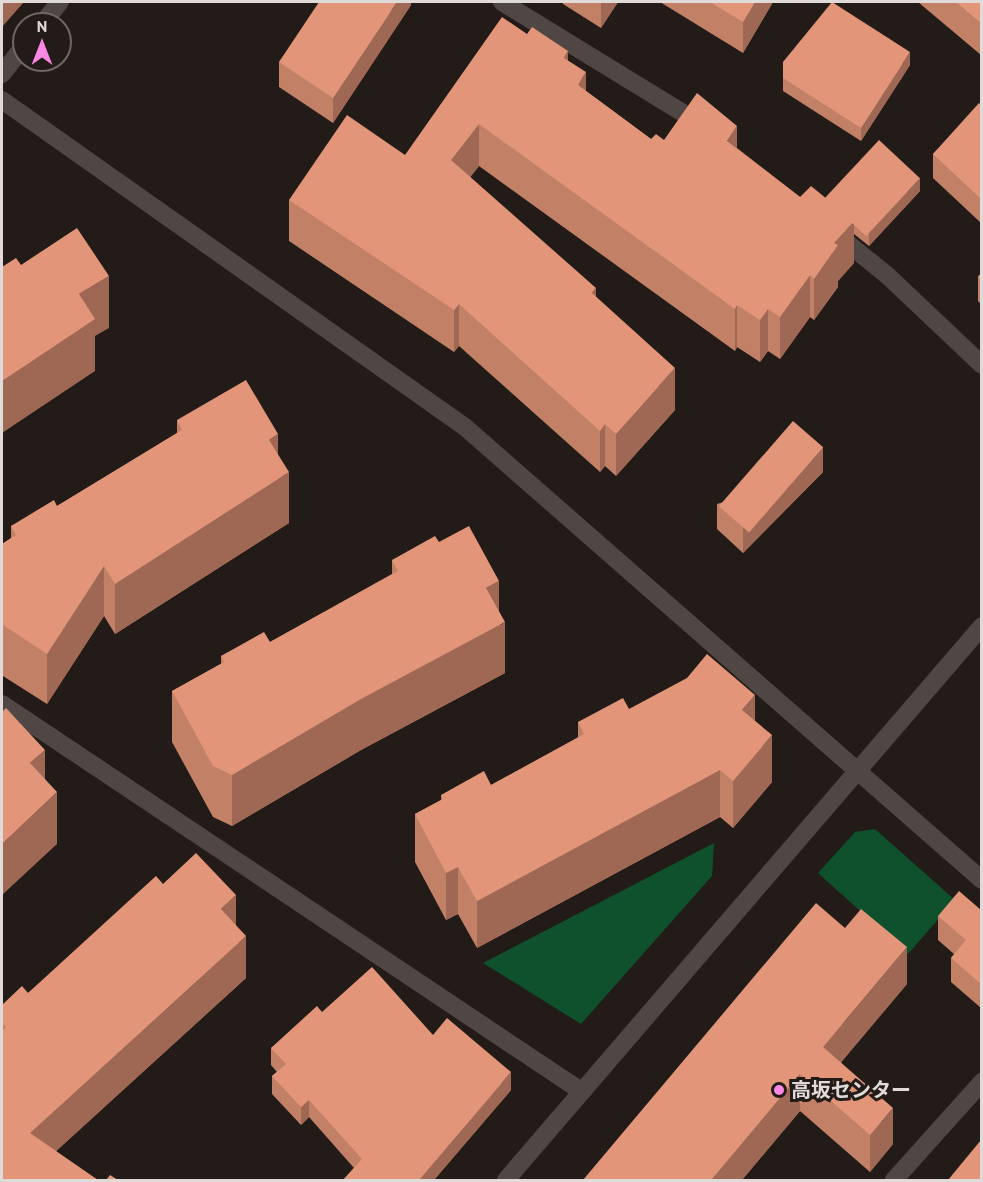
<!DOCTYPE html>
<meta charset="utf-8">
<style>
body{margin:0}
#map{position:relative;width:983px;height:1182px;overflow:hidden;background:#221b18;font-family:"PT Sans","Noto Sans JP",sans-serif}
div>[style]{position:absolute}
.green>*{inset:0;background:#0e512c}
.minor>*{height:18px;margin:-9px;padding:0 9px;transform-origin:9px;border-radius:9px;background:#504744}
.wall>*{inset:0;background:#c28067}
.shaded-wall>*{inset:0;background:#9e6854}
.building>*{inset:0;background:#e29578;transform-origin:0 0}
.dots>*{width:16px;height:16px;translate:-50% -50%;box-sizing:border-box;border:3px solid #221b18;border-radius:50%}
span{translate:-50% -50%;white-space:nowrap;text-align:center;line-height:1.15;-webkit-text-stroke:6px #221b18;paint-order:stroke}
.poi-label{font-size:20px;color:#e0dbd9;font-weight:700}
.left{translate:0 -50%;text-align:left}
.frame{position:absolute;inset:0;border:3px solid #e0dbd9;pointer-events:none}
.north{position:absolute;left:12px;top:12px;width:60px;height:60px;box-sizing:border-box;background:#221b18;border:2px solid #6e6865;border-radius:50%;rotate:0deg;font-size:16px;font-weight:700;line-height:24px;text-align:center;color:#e0dbd9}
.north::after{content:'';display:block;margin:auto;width:21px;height:27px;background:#fb87e5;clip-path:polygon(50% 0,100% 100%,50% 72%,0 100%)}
</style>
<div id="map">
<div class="green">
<div style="clip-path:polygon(875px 829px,955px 900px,908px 954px,818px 873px,855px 832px)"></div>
<div style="clip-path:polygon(714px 843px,712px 876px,581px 1024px,483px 963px)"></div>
</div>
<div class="minor">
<div style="left:502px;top:2px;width:236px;rotate:31.5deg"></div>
<div style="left:42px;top:24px;width:28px;rotate:-51deg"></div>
<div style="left:2px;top:74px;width:36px;rotate:-52deg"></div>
<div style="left:2px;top:100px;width:567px;rotate:35.23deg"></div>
<div style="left:465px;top:427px;width:687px;rotate:41.23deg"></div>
<div style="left:836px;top:234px;width:67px;rotate:38.9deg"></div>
<div style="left:888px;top:276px;width:129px;rotate:43.4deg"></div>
<div style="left:2px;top:704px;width:696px;rotate:33.76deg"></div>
<div style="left:506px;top:1180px;width:730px;rotate:-49.33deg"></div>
<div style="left:894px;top:1180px;width:132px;rotate:-48.1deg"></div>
</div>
<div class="wall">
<div style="clip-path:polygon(411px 2px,411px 5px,333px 123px,279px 87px,279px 62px)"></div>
<div style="clip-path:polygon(563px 2px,618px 2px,601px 28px,563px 4px)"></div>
<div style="clip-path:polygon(660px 2px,773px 2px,743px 53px)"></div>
<div style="clip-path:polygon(918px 2px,981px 2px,981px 55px)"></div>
<div style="clip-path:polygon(568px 61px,586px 91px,651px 139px,664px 140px,737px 148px,800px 197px,826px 198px,920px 191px,869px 246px,854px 234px,854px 263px,838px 281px,838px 287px,814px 320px,810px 317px,780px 359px,768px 351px,760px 362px,737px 347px,735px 351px,479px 166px,470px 177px,596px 297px,675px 410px,616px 476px,605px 466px,600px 472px,459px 346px,454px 352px,289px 241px,289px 200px,405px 155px)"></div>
<div style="clip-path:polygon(783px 62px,910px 65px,861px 141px,783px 91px)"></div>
<div style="clip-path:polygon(981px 105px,981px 223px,933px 178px,933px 154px)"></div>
<div style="clip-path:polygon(981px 273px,981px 304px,978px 301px,978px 277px)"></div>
<div style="clip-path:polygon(177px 420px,278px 454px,289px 523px,115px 634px,104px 616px,47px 704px,3px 676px,2px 673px,2px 544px,11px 538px,11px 526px,57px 506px,177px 433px)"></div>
<div style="clip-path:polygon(823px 472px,743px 553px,717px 529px,717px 504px)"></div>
<div style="clip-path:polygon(439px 542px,499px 611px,505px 673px,361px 750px,232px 826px,213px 817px,172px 742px,172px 691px,221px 664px,221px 656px,270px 642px,392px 574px,392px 560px)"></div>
<div style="clip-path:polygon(629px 709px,755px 721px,772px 782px,733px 828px,720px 817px,477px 948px,458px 914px,446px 920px,415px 862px,415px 814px,441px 800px,441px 795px,491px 785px,578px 738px,578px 722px)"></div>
<div style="clip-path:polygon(163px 884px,236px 925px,246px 978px,56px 1151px,2px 1180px,2px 1005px,28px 993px)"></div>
<div style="clip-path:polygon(981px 910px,981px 1008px,951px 982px,951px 958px,954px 954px,938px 940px,938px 916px)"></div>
<div style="clip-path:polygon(907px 984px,841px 1062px,893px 1144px,870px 1172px,800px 1111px,742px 1180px,583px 1180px)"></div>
<div style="clip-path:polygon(322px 1012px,433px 1035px,511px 1090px,434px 1180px,343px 1180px,354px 1168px,309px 1117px,301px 1125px,272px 1094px,272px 1076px,277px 1072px,271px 1065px,271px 1048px)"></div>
</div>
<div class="shaded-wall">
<div style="clip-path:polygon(3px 2px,24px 2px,2px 27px,2px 3px)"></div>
<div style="clip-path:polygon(397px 2px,411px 2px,411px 5px,333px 123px,333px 98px)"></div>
<div style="clip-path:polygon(601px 2px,618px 2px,601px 28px)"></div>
<div style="clip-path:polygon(755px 2px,773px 2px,743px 53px,743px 22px)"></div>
<div style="clip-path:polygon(568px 51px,568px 93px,564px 58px)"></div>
<div style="clip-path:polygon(910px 52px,910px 65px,861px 141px,861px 128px)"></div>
<div style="clip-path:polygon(586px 72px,586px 114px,578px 85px)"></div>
<div style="clip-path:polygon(479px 124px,479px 166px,451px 202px,451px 160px)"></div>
<div style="clip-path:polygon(737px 126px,737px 168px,727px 141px)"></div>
<div style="clip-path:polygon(920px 178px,920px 191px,869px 246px,869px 233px)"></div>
<div style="clip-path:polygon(854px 221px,854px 263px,838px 281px,838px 287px,814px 320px,814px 279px,834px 243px)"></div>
<div style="clip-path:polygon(810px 275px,810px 317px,780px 359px,780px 317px)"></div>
<div style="clip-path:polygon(109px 276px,109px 328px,95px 336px,95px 371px,2px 433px,2px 381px,79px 294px)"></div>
<div style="clip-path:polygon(596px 288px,596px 330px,592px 293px)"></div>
<div style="clip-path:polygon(459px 304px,459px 346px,454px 352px,454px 310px)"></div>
<div style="clip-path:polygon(737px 305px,737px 347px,735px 351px,735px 309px)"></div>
<div style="clip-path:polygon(768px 309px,768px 351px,760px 362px,760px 320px)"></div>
<div style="clip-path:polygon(675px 368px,675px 410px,616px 476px,616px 434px)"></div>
<div style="clip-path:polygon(605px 424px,605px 466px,600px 472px,600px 431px)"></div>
<div style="clip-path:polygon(278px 434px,278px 479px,289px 472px,289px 523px,115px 634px,115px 584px,269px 440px)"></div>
<div style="clip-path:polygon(823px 447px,823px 472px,743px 553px,743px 528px)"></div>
<div style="clip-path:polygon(104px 566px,104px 616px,47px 704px,47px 654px)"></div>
<div style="clip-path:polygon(499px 581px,499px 626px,505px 622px,505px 673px,361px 750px,232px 826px,232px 775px,486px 588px)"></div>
<div style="clip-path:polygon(755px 695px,755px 742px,742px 710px)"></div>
<div style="clip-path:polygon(772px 735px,772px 782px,733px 828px,733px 781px)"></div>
<div style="clip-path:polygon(45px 750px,45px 802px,30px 763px)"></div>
<div style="clip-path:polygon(720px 770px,720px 817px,477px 948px,477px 901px)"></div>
<div style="clip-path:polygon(57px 792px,57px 844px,2px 895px,2px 844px)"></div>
<div style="clip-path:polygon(458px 867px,458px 914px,446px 920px,446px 873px)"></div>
<div style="clip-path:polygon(236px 895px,236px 937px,221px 909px)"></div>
<div style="clip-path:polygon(246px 936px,246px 978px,30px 1175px,30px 1133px)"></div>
<div style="clip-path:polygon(907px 947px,907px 984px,823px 1084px,823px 1047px)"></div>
<div style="clip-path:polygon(511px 1072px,511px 1090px,434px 1180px,419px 1180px)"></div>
<div style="clip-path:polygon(800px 1074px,800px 1111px,742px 1180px,711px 1180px)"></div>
<div style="clip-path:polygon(309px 1100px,309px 1117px,301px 1125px,301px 1107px)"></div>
<div style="clip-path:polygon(893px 1108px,893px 1144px,870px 1172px,870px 1135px)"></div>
</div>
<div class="building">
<div style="clip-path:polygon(319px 2px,397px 2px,333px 98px,279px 62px)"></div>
<div style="clip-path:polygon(710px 2px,755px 2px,743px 22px)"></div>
<div style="clip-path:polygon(832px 2px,910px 52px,861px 128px,783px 78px,783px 62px)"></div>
<div style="clip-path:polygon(956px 2px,981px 2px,981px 23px)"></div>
<div style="clip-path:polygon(502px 17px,527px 34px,532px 27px,568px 51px,564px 58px,586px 72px,578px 85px,651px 139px,656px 134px,664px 140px,697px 93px,737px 126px,727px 141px,800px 197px,811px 186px,854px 221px,834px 243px,838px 245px,814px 279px,810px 275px,780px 317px,768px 309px,760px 320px,737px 305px,735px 309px,479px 124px,451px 160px,596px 288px,592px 293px,675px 368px,616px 434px,605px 424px,600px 431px,459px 304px,454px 310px,289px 200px,347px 115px,405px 155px)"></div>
<div style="clip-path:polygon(979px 103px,981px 105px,981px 199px,933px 154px)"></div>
<div style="left:879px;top:140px;width:56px;height:79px;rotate:43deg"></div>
<div style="clip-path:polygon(77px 228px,109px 276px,79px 294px,95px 319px,2px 381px,2px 267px,16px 258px,21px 265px)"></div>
<div style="clip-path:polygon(981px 273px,981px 280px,978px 277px)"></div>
<div style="clip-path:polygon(246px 380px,278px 434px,269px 440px,289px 472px,115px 584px,104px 566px,47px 654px,3px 625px,2px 622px,2px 544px,16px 535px,11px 526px,54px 500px,57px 506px,182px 430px,177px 420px)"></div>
<div style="left:793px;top:421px;width:40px;height:113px;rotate:41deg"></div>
<div style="clip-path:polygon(469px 526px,499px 581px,486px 588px,505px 622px,361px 699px,232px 775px,213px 766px,172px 691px,224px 662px,221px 656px,264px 632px,270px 642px,398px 571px,392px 560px,435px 536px,439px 542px)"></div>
<div style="clip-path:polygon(707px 654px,755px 695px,742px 710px,772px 735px,733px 781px,720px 770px,477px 901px,458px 867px,446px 873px,415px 814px,443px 799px,441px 795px,484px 771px,491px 785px,584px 734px,578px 722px,623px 698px,629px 709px,687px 678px)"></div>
<div style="clip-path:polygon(6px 708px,45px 750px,30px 763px,57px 792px,2px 844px,2px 712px)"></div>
<div style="clip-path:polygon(196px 853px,236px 895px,221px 909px,246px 936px,30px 1133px,98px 1180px,2px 1180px,2px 1031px,6px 1027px,2px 1022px,2px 1005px,22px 986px,28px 993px,156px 876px,163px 884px)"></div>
<div style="clip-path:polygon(959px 891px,981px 910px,981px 984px,951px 958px,966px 940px,938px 916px)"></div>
<div style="clip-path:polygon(816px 903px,845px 928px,861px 909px,907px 947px,823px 1047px,893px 1108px,870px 1135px,800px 1074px,711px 1180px,583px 1180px)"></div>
<div style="clip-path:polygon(372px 967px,433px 1035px,447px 1018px,511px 1072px,419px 1180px,343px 1180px,362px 1159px,309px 1100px,301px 1107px,272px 1076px,286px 1064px,271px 1048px,317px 1006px,322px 1012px)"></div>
<div style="clip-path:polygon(981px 1140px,981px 1180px,948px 1180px)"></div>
<div style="clip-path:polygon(110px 1175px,118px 1180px,106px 1180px)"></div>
</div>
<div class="dots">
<div style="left:779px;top:1090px;background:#fb87e5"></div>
</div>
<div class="poi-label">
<span class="left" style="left:791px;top:1090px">高坂センター</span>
</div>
<div class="frame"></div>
<div class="north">N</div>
</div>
